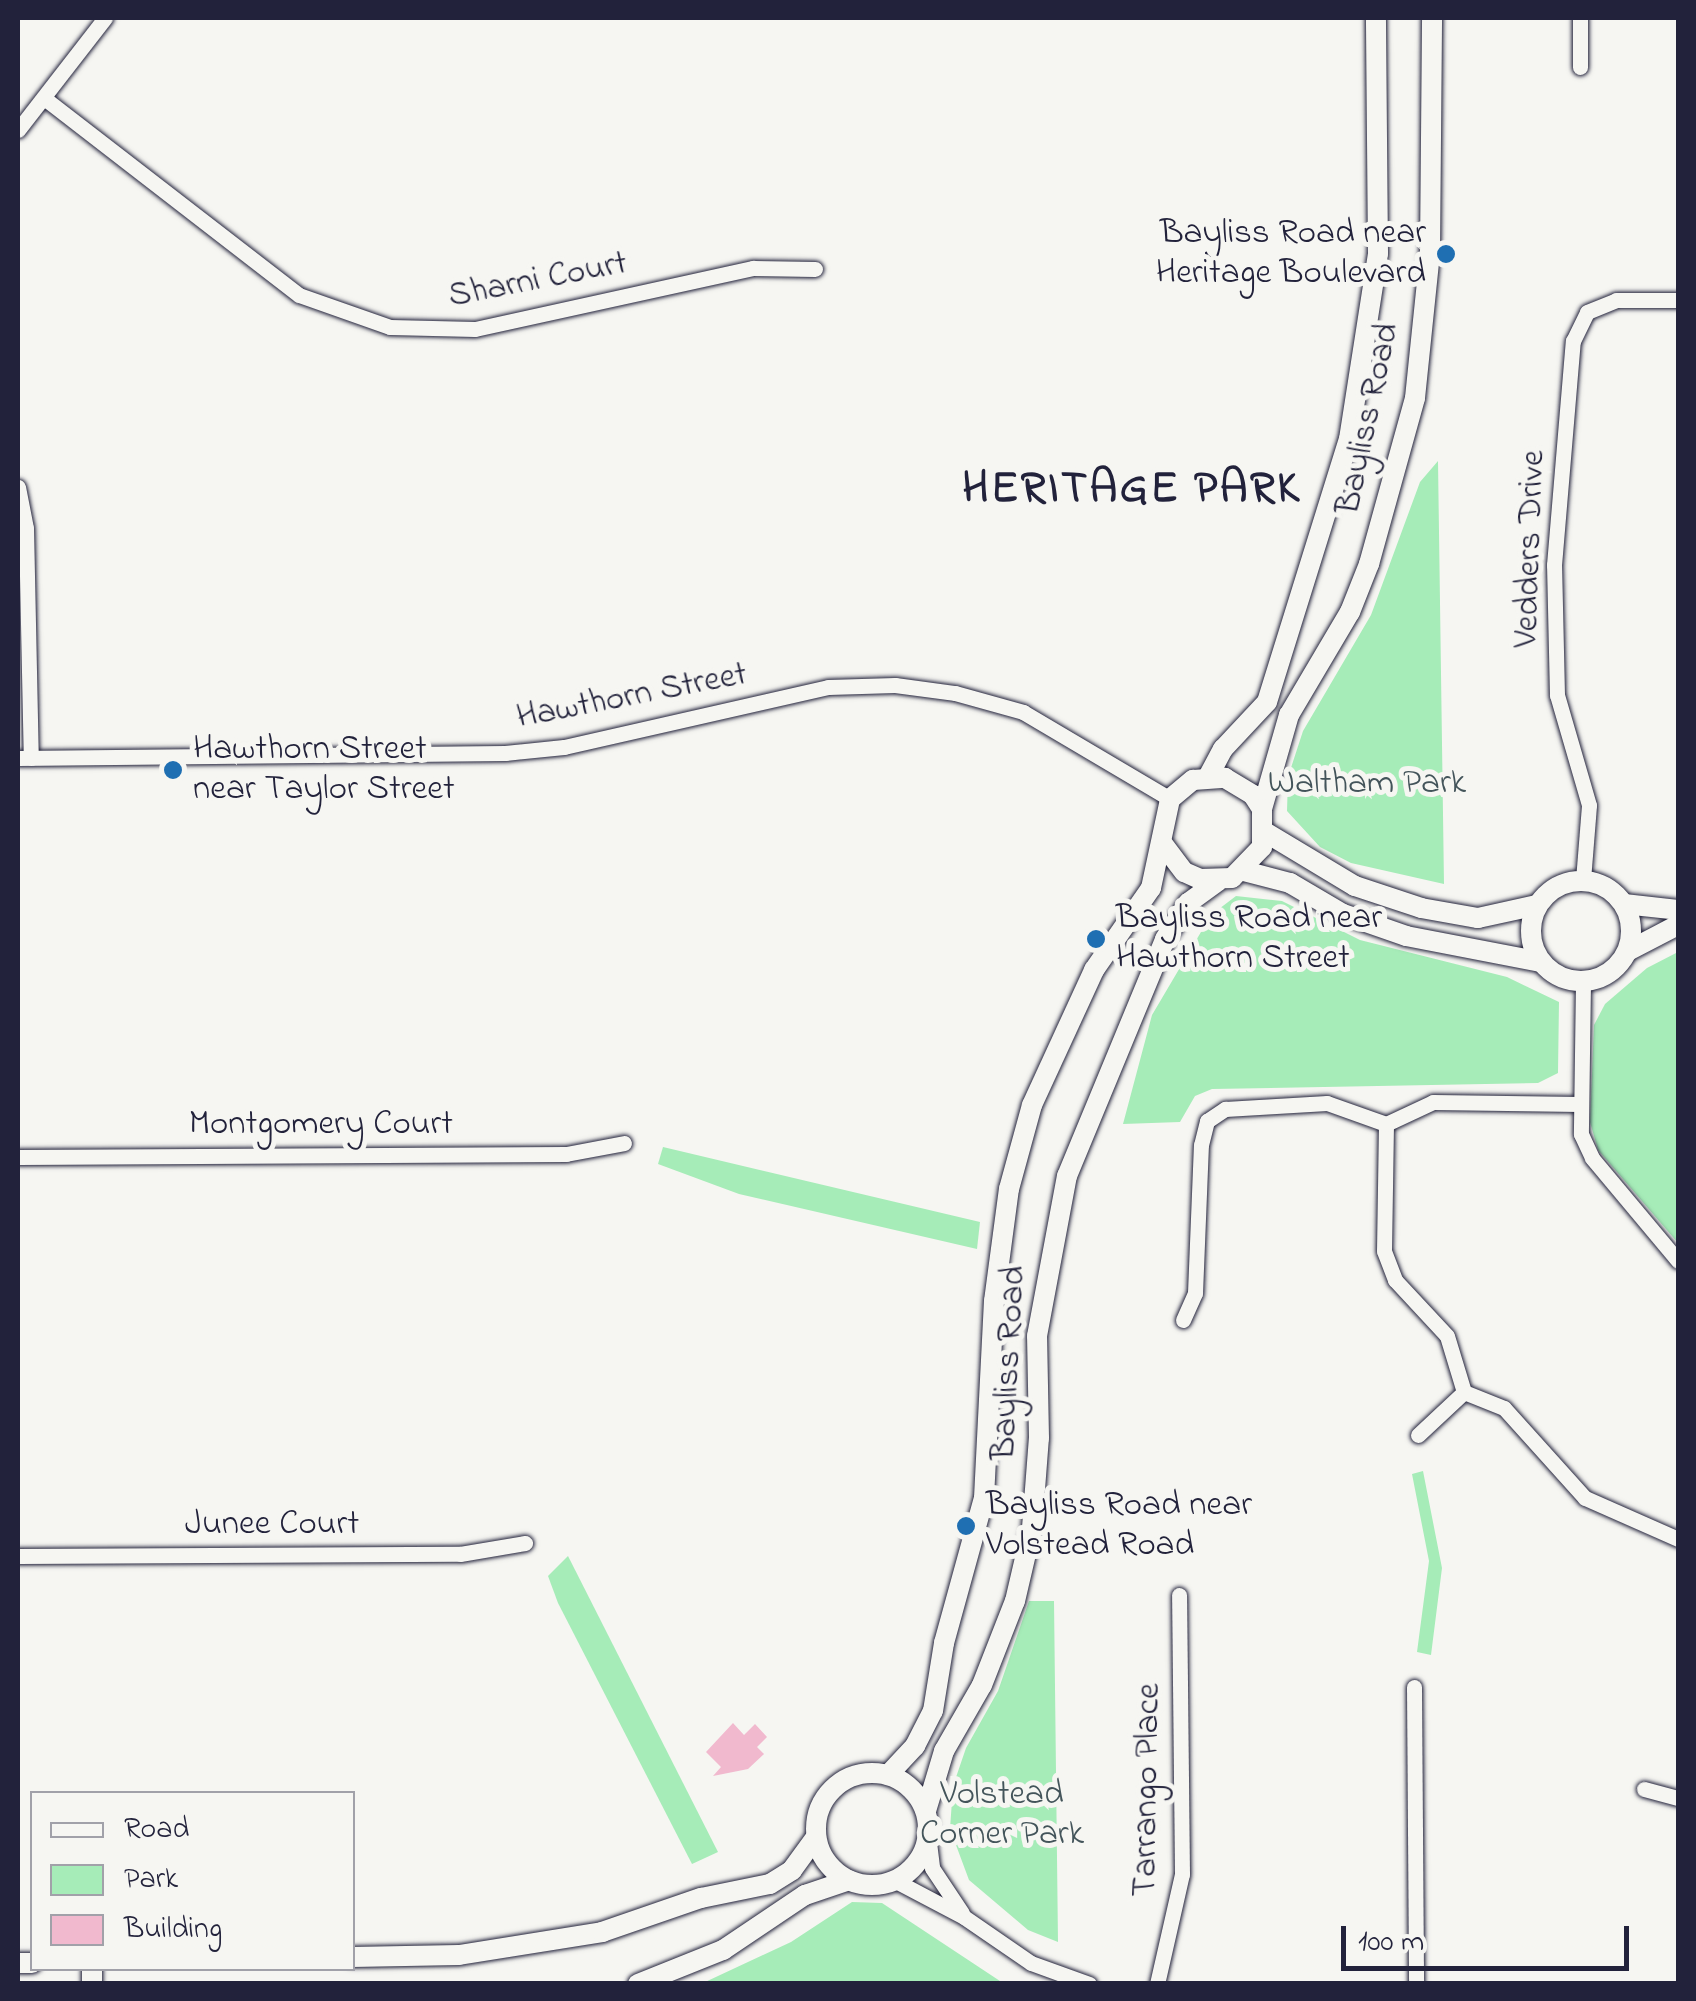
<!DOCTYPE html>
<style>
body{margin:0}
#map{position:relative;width:1696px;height:2001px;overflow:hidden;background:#f6f6f2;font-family:"Indie Flower",sans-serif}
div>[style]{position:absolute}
.green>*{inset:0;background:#a6ecb8}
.building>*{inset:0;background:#f1b9ce}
.roads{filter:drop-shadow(0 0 2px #22223b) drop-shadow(0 0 2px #22223b)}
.street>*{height:15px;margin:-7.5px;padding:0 7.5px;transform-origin:7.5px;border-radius:7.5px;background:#f6f6f2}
.secondary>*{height:20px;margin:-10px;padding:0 10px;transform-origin:10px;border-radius:10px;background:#f6f6f2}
.secondary>.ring{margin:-10px;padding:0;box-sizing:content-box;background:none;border:20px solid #f6f6f2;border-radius:50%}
.dots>*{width:28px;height:28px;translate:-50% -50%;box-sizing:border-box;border:5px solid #f6f6f2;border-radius:50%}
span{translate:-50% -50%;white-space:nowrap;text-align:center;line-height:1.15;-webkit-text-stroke:10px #f6f6f2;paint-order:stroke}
.poi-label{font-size:35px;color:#22223b}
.right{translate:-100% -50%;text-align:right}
.left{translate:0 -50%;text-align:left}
.street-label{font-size:35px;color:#22223b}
.park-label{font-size:35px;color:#43545a}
.district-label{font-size:45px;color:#22223b;font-weight:700;letter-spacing:2.5px}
.frame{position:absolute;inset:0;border:20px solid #22223b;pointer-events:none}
.legend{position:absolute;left:30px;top:1791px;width:325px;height:180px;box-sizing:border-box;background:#f6f6f2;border:2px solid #a1a1a9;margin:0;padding:12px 18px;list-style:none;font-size:30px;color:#22223b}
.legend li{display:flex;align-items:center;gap:20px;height:50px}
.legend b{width:50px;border:2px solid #a1a1a9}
.scale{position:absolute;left:1341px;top:1926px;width:288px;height:45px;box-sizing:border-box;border:5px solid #22223b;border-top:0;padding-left:12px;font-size:30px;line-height:35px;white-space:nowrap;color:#22223b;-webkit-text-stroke:8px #f6f6f2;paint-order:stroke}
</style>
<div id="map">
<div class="green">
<div style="clip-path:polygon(1438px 461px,1444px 884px,1351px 863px,1320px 847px,1287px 811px,1288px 777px,1303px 731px,1371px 615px,1420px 482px)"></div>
<div style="clip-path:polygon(1236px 896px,1282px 901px,1360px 940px,1507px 977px,1559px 1002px,1558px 1073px,1538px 1083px,1212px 1089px,1195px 1096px,1180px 1122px,1123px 1124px,1152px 1015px,1211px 915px)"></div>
<div style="clip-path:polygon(1678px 952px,1678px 1243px,1598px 1150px,1590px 1122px,1594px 1025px,1605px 1004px,1647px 968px)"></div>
<div style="clip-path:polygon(663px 1147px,980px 1222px,977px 1249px,739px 1194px,658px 1164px)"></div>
<div style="clip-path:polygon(1423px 1471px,1442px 1568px,1431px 1655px,1417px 1652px,1429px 1561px,1412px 1474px)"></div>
<div style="clip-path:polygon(568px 1556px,718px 1852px,692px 1864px,558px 1603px,548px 1576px)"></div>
<div style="clip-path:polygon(1029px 1601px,1054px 1601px,1058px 1942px,1028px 1930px,969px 1880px,950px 1829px,953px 1786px,966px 1748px,998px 1691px)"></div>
<div style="clip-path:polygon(852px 1902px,882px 1903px,1003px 1983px,703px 1983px,791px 1942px)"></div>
</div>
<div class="building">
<div style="clip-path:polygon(733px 1723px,744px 1735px,755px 1724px,767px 1737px,757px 1747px,764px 1754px,748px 1769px,713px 1776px,721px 1767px,706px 1752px)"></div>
</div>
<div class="roads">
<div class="street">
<div style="left:1580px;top:67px;width:49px;rotate:-90deg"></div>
<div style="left:44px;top:98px;width:322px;rotate:37.7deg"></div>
<div style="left:299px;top:295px;width:96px;rotate:19.4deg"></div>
<div style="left:390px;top:327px;width:85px;rotate:1.3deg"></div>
<div style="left:475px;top:329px;width:285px;rotate:-12.4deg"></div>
<div style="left:753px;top:268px;width:62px;rotate:0.9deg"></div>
<div style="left:18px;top:130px;width:142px;rotate:-52.2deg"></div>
<div style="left:18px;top:487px;width:42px;rotate:79deg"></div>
<div style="left:26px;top:528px;width:230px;rotate:88.8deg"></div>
<div style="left:18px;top:758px;width:487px;rotate:-0.6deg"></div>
<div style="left:505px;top:753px;width:59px;rotate:-5.8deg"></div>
<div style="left:564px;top:747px;width:271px;rotate:-12.8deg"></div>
<div style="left:828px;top:687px;width:67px;rotate:-1.7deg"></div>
<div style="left:895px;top:685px;width:61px;rotate:7.6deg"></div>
<div style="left:955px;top:693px;width:71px;rotate:15.6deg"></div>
<div style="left:1023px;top:712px;width:171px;rotate:30.6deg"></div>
<div style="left:1583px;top:880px;width:75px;rotate:-85.4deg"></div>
<div style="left:1589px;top:805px;width:115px;rotate:-106.2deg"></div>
<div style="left:1557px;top:695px;width:130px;rotate:-91.3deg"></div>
<div style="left:1554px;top:565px;width:225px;rotate:-85.2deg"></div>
<div style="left:1573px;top:341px;width:32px;rotate:-64deg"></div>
<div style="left:1587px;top:312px;width:31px;rotate:-22deg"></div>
<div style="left:1616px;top:300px;width:62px"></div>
<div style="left:1583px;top:982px;width:152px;rotate:90.8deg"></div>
<div style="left:1581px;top:1134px;width:26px;rotate:65deg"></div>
<div style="left:1592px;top:1158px;width:134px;rotate:50.1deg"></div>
<div style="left:1386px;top:1124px;width:127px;rotate:90.9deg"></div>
<div style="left:1384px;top:1251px;width:31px;rotate:69deg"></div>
<div style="left:1395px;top:1280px;width:76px;rotate:47.1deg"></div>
<div style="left:1447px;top:1336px;width:59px;rotate:73.1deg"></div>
<div style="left:1464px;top:1392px;width:43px;rotate:21.8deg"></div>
<div style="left:1504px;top:1408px;width:121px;rotate:48deg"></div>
<div style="left:1585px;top:1498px;width:102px;rotate:23.8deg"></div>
<div style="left:18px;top:1157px;width:548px;rotate:-0.31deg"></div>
<div style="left:566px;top:1154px;width:59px;rotate:-10.7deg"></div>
<div style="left:1183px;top:1320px;width:30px;rotate:-66deg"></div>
<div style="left:1195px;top:1293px;width:148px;rotate:-87.7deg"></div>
<div style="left:1201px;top:1145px;width:25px;rotate:-76deg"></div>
<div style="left:1207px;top:1121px;width:22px;rotate:-34deg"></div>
<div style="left:1225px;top:1109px;width:102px;rotate:-3.4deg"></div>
<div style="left:1327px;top:1103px;width:63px;rotate:19.6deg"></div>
<div style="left:1386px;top:1124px;width:52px;rotate:-25.1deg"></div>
<div style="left:1433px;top:1102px;width:147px;rotate:0.8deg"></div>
<div style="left:1418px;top:1435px;width:63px;rotate:-43.1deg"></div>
<div style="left:18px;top:1556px;width:442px;rotate:-0.3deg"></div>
<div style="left:460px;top:1554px;width:66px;rotate:-9.6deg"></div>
<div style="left:1414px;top:1687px;width:297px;rotate:89.6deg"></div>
<div style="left:1644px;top:1789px;width:35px;rotate:15deg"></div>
<div style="left:928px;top:1834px;width:34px;rotate:83deg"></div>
<div style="left:932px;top:1868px;width:54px;rotate:56.3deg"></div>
<div style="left:894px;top:1880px;width:79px;rotate:27.9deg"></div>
<div style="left:964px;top:1917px;width:81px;rotate:34.5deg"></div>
<div style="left:1031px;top:1963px;width:62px;rotate:19.9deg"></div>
<div style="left:1157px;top:1984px;width:113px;rotate:-77.2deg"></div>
<div style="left:1182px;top:1874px;width:279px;rotate:-90.6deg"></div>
</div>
<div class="secondary">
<div style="left:1208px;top:777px;width:32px;rotate:-62deg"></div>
<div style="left:1223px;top:749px;width:64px;rotate:-46.9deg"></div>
<div style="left:1267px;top:702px;width:275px;rotate:-72.7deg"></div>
<div style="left:1349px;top:439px;width:188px;rotate:-81.1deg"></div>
<div style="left:1378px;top:253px;width:235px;rotate:-90.5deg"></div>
<div style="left:1262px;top:809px;width:98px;rotate:-74deg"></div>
<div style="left:1289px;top:715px;width:120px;rotate:-59.4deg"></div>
<div style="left:1350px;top:612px;width:52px;rotate:-68.4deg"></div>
<div style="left:1369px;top:564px;width:172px;rotate:-74.5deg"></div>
<div style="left:1415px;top:398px;width:146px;rotate:-84.1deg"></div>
<div style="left:1430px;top:253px;width:235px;rotate:-89.5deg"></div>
<div style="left:1265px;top:832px;width:105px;rotate:31deg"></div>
<div style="left:1355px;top:886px;width:70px;rotate:18.4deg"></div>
<div style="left:1421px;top:908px;width:58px;rotate:10deg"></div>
<div style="left:1478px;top:918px;width:60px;rotate:-12.4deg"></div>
<div style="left:1244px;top:871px;width:48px;rotate:14.6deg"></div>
<div style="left:1290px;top:883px;width:61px;rotate:30.3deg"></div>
<div style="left:1343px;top:914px;width:67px;rotate:19.2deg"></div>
<div style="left:1406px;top:936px;width:137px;rotate:10.9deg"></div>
<div class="ring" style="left:1531px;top:881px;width:80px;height:80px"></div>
<div style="left:1624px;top:904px;width:54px;rotate:6.3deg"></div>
<div style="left:1628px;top:951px;width:56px;rotate:-27.5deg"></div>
<div class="ring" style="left:816px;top:1773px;width:92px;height:92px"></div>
<div style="left:888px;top:1775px;width:40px;rotate:-47deg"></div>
<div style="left:915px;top:1746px;width:39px;rotate:-63deg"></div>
<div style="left:933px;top:1711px;width:69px;rotate:-80.8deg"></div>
<div style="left:944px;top:1643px;width:150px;rotate:-74.6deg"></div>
<div style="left:984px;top:1498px;width:197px;rotate:-87.1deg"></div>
<div style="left:994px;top:1301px;width:113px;rotate:-82.4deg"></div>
<div style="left:1009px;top:1189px;width:87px;rotate:-74.7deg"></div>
<div style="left:1032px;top:1105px;width:149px;rotate:-65.3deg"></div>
<div style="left:1094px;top:970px;width:100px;rotate:-55.2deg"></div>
<div style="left:1151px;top:888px;width:91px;rotate:-77.9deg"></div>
<div style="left:1170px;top:799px;width:30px;rotate:-40deg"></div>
<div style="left:1193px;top:780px;width:32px;rotate:-4deg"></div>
<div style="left:1225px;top:778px;width:33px;rotate:31deg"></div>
<div style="left:1253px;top:795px;width:17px;rotate:57deg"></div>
<div style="left:1262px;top:809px;width:38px;rotate:90deg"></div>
<div style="left:1262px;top:847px;width:43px;rotate:134.1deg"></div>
<div style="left:1232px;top:878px;width:32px;rotate:178deg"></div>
<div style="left:1200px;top:879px;width:17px;rotate:-156deg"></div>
<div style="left:1184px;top:872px;width:35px;rotate:-127deg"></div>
<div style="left:926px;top:1811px;width:63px;rotate:-73.3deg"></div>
<div style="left:944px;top:1751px;width:76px;rotate:-60.1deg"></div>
<div style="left:982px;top:1685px;width:90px;rotate:-68.6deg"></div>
<div style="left:1015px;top:1601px;width:75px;rotate:-76.9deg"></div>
<div style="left:1032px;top:1528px;width:90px;rotate:-85.6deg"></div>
<div style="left:1039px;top:1438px;width:102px;rotate:-91.1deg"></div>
<div style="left:1037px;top:1336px;width:163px;rotate:-79.4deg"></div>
<div style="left:1067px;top:1176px;width:256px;rotate:-67.5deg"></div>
<div style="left:1165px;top:939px;width:43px;rotate:-57.4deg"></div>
<div style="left:1188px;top:903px;width:37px;rotate:-36deg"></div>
<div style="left:352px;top:1957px;width:107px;rotate:-1.1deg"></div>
<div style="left:459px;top:1955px;width:145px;rotate:-9.1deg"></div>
<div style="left:602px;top:1932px;width:105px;rotate:-19deg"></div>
<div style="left:701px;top:1898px;width:70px;rotate:-11.5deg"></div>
<div style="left:770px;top:1884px;width:26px;rotate:-32deg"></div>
<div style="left:792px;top:1870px;width:41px;rotate:-54deg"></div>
<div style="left:18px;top:1963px;width:14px"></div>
<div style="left:92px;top:1984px;width:16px;rotate:-90deg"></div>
<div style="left:638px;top:1984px;width:92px;rotate:-21.8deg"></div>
<div style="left:723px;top:1950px;width:99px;rotate:-33.9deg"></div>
<div style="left:805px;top:1895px;width:46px;rotate:-18.8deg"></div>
</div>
</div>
<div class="dots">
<div style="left:1446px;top:254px;background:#1f6fb2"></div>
<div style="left:173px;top:770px;background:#1f6fb2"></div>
<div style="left:1096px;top:939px;background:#1f6fb2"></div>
<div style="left:966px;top:1526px;background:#1f6fb2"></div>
</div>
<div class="poi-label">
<span class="right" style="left:1426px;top:254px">Bayliss Road near<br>Heritage Boulevard</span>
<span class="left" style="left:193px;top:770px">Hawthorn Street<br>near Taylor Street</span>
<span class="left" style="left:1116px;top:939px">Bayliss Road near<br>Hawthorn Street</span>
<span class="left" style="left:986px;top:1526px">Bayliss Road near<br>Volstead Road</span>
</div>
<div class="street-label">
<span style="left:538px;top:281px;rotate:-11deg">Sharni Court</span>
<span style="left:1369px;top:419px;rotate:-78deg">Bayliss Road</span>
<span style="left:1531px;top:549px;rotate:-88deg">Vedders Drive</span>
<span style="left:632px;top:697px;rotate:-11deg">Hawthorn Street</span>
<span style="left:321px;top:1125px">Montgomery Court</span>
<span style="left:1010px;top:1363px;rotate:-87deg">Bayliss Road</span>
<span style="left:272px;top:1525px">Junee Court</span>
<span style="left:1148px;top:1790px;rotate:-89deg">Tarrango Place</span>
</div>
<div class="park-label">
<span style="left:1367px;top:784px">Waltham Park</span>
<span style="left:1002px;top:1815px">Volstead<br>Corner Park</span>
</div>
<div class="district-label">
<span style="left:1132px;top:491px">HERITAGE PARK</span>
</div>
<div class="frame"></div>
<ul class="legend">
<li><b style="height:12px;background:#f6f6f2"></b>Road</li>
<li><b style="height:28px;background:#a6ecb8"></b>Park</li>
<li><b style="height:28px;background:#f1b9ce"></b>Building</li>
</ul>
<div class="scale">100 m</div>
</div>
